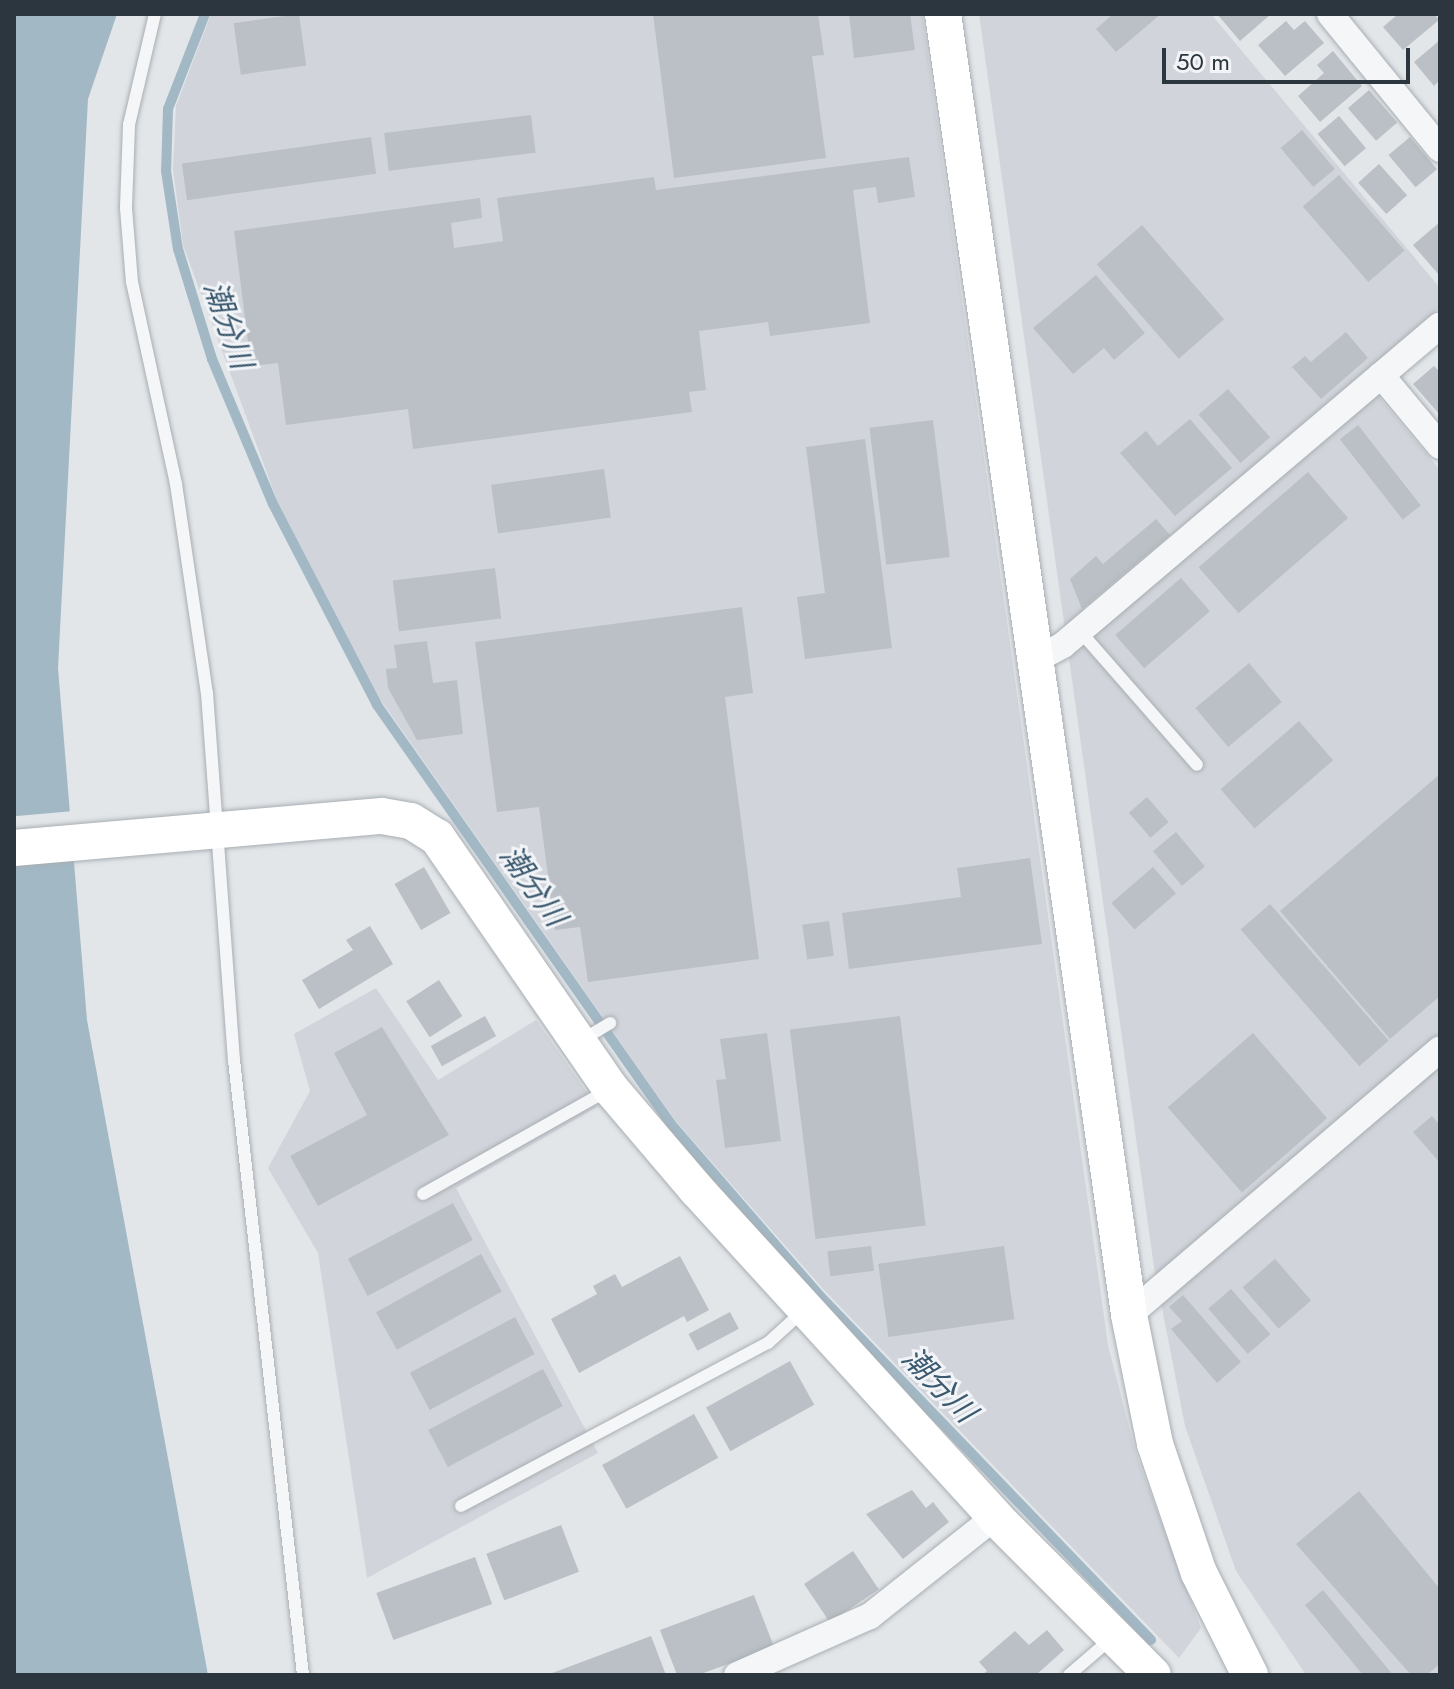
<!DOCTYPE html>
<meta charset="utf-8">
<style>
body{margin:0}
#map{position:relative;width:1454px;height:1689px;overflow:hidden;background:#e2e6e9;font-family:Jost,"Noto Sans JP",sans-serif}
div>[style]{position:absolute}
.built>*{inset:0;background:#d1d5db}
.water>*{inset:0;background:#a2b8c5}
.pier>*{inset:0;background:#e2e6e9;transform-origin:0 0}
.stream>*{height:10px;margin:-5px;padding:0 5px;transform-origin:5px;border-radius:5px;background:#a2b8c5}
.building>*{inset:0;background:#bac0c5;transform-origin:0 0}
.roads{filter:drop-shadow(0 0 2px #a8aeb3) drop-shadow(0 0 2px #a8aeb3)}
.lane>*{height:12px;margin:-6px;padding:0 6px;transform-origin:6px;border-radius:6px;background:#f5f6f8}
.street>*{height:26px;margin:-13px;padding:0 13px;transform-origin:13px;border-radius:13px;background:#f5f6f8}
.secondary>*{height:36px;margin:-18px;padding:0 18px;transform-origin:18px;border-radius:18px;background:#fff}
span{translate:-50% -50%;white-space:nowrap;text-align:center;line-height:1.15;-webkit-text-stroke:6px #f2f4f7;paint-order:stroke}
.water-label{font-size:30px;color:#3b596f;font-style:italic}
.frame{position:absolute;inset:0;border:16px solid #2c363f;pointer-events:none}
.scale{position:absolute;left:1162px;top:48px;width:248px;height:36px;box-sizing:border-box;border:4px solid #2c363f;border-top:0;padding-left:10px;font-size:24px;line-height:28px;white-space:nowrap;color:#2c363f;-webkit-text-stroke:6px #f2f4f7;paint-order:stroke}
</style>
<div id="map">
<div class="built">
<div style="clip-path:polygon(211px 14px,922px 14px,1108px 1345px,1136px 1454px,1201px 1628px,1179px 1658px,824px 1290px,674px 1119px,380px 699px,278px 503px,183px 245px,173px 169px,176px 106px)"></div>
<div style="clip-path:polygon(979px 14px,1211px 14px,1440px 288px,1440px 307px,1362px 377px,1440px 470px,1440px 1675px,1306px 1675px,1236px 1571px,1185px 1426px,1154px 1267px)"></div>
<div style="clip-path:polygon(376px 988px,438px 1080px,536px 1020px,597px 1107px,456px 1188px,598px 1453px,367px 1578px,318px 1253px,268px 1168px,310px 1091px,294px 1034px)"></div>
</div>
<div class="water">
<div style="clip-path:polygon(14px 14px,117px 14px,88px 99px,58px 668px,87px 1020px,208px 1675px,14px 1675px)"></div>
</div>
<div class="pier">
<div style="left:74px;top:811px;width:49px;height:60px;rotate:85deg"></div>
</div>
<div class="stream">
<div style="left:205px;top:14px;width:102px;rotate:111.3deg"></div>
<div style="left:168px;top:109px;width:62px;rotate:91.8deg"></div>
<div style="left:166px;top:171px;width:79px;rotate:81.3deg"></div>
<div style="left:178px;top:249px;width:115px;rotate:72.8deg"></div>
<div style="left:212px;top:359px;width:157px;rotate:67.2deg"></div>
<div style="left:273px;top:504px;width:226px;rotate:62.6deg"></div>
<div style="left:377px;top:705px;width:512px;rotate:54.94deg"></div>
<div style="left:671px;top:1124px;width:229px;rotate:49.1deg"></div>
<div style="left:821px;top:1297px;width:476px;rotate:46.1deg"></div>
</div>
<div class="building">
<div style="left:299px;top:14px;width:52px;height:66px;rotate:82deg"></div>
<div style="clip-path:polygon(653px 14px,818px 14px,824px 55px,812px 56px,826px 158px,674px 178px)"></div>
<div style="clip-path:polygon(849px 14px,910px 14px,915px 50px,854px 58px)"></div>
<div style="clip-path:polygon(1113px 14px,1161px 14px,1116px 52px,1096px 29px)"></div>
<div style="clip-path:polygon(1217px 14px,1271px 14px,1240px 41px)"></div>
<div style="clip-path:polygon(1398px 14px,1434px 14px,1439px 20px,1403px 50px,1383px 27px)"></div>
<div style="clip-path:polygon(1286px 21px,1294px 30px,1305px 21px,1324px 43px,1285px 76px,1258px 45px)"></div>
<div style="clip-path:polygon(1440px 40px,1440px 80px,1434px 86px,1414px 62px)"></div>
<div style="clip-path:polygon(1333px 51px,1362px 86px,1320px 122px,1298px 96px,1324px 73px,1317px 65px)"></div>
<div style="left:1369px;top:90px;width:43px;height:28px;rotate:49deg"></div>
<div style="left:531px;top:115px;width:38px;height:148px;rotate:83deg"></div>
<div style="left:1339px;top:116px;width:42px;height:28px;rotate:50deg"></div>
<div style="left:1302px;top:130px;width:51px;height:28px;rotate:50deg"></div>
<div style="left:371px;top:137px;width:37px;height:191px;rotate:82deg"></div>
<div style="left:1410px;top:137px;width:42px;height:28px;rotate:50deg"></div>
<div style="clip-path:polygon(909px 157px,915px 197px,878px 203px,876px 187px,853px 190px,870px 323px,770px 336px,768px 322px,699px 331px,706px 390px,689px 392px,692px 412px,413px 449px,408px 409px,286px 425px,278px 363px,251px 366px,234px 231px,480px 198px,482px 218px,451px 223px,454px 248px,503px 241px,497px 198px,654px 177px,656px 190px)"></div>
<div style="left:1379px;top:164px;width:42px;height:28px;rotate:48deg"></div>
<div style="left:1339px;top:175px;width:100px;height:48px;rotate:49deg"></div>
<div style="clip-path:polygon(1440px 222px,1440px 276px,1413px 245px)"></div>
<div style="left:1142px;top:225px;width:125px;height:60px;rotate:49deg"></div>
<div style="clip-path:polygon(1096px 275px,1145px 333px,1114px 360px,1104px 348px,1073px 374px,1033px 328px)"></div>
<div style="clip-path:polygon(1346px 332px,1368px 358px,1321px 399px,1292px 367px,1305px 356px,1311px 362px)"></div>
<div style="clip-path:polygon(1434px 366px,1440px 372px,1440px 415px,1413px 384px)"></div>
<div style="left:1228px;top:389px;width:64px;height:39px;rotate:49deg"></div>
<div style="clip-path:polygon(1190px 419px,1232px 468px,1175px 516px,1120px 453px,1146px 431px,1158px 446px)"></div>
<div style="left:933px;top:420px;width:138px;height:64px;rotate:83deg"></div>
<div style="left:1358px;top:425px;width:102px;height:23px;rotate:52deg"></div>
<div style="clip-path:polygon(865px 439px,892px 648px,805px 659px,797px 597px,825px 593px,806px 447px)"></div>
<div style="left:604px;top:469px;width:49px;height:114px;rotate:82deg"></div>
<div style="left:1308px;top:472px;width:61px;height:145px;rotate:49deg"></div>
<div style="clip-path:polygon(1156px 519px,1170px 535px,1082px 609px,1070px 579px,1096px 556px,1103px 564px)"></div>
<div style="left:495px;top:568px;width:51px;height:103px;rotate:83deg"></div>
<div style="left:1181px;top:578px;width:44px;height:87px;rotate:49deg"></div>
<div style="clip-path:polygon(742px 607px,753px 693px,725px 697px,759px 959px,588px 982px,580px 927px,555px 930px,539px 807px,497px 812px,475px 642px)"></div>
<div style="clip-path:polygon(427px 641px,433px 683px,457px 680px,463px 734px,417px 740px,388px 688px,386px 669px,397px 668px,394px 645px)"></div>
<div style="left:1249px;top:663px;width:51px;height:70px;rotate:50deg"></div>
<div style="left:1299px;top:721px;width:52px;height:104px;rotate:49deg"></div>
<div style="clip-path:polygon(1440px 774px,1440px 996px,1390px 1039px,1280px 911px)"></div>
<div style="left:1147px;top:797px;width:33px;height:24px;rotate:49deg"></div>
<div style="left:1176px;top:832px;width:45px;height:30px;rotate:50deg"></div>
<div style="clip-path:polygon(1030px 858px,1042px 944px,849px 969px,842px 913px,961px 897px,957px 868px)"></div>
<div style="left:424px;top:867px;width:53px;height:34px;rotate:60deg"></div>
<div style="left:1153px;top:867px;width:35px;height:55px;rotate:49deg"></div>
<div style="left:1270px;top:904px;width:181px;height:39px;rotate:49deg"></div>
<div style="left:829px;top:921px;width:35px;height:27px;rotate:82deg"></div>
<div style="clip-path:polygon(370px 926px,393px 964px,319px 1009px,302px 980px,353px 950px,346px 940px)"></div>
<div style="left:439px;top:980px;width:43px;height:39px;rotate:57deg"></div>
<div style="left:485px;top:1016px;width:23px;height:62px;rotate:61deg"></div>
<div style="left:900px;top:1016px;width:211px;height:111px;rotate:83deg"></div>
<div style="clip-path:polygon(382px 1027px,449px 1135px,318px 1206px,290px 1156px,367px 1115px,334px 1053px)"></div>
<div style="clip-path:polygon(767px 1033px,781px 1141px,725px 1148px,716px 1080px,726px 1079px,720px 1039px)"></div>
<div style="left:1253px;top:1033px;width:113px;height:113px;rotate:49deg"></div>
<div style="clip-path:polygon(1432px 1116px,1440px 1125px,1440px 1163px,1413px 1132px)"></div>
<div style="left:453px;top:1203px;width:42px;height:119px;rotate:62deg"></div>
<div style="left:871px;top:1246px;width:25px;height:44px;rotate:83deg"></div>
<div style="left:1004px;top:1246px;width:74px;height:127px;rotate:82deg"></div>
<div style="left:481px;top:1254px;width:43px;height:120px;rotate:61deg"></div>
<div style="clip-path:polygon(680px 1256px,709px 1310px,687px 1322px,684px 1316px,579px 1373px,551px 1319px,597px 1294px,593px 1286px,615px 1274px,622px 1287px)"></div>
<div style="left:1275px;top:1259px;width:55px;height:43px;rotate:49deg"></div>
<div style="left:1231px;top:1289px;width:60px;height:30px;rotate:49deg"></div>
<div style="clip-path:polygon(1183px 1295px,1241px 1362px,1217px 1383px,1171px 1329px,1182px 1321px,1169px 1307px)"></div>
<div style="left:730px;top:1312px;width:19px;height:47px;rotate:62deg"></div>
<div style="left:515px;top:1317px;width:42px;height:119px;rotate:62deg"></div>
<div style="left:790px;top:1361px;width:50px;height:96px;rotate:61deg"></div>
<div style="left:543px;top:1369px;width:42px;height:130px;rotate:62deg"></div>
<div style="left:694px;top:1414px;width:50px;height:105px;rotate:61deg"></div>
<div style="clip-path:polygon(912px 1490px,926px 1508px,933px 1502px,949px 1522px,903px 1559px,866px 1514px)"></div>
<div style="clip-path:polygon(1359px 1491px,1440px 1589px,1440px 1664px,1426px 1675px,1411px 1675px,1296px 1544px)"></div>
<div style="left:561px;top:1525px;width:50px;height:80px;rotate:69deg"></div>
<div style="left:853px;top:1551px;width:46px;height:59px;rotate:56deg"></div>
<div style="left:475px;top:1557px;width:50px;height:105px;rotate:70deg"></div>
<div style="clip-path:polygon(1323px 1590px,1393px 1675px,1363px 1675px,1305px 1605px)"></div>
<div style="clip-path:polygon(754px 1595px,774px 1647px,698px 1675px,677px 1675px,660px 1630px)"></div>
<div style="clip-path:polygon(1047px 1630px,1064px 1650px,1036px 1675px,982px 1675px,987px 1671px,979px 1662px,1015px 1631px,1029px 1645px)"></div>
<div style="clip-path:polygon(651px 1636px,666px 1675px,547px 1675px)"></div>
</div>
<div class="roads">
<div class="lane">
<div style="left:155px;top:14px;width:114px;rotate:103.2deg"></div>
<div style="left:129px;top:125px;width:83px;rotate:92.1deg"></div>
<div style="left:126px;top:208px;width:74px;rotate:85.4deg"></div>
<div style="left:132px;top:282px;width:207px;rotate:77.7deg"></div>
<div style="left:176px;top:484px;width:211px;rotate:81.6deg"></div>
<div style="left:207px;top:693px;width:368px;rotate:85.8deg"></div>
<div style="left:234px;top:1060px;width:619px;rotate:83.6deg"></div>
<div style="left:1079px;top:630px;width:179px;rotate:48.8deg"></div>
<div style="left:582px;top:1040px;width:33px;rotate:-31deg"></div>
<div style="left:423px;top:1194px;width:212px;rotate:-29.3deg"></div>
<div style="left:461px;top:1506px;width:348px;rotate:-28deg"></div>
<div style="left:768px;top:1343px;width:47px;rotate:-42.4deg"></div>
<div style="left:1069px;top:1675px;width:57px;rotate:-40.7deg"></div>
</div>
<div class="street">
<div style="left:1330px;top:14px;width:174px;rotate:50.8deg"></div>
<div style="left:1381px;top:375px;width:92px;rotate:50.3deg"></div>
<div style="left:1035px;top:660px;width:32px;rotate:-28deg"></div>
<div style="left:1063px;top:645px;width:494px;rotate:-40.3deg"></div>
<div style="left:1129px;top:1315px;width:409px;rotate:-40.5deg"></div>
<div style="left:737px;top:1675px;width:145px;rotate:-23.9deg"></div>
<div style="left:870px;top:1616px;width:159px;rotate:-38.4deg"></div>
</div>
<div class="secondary">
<div style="left:943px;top:14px;width:1314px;rotate:81.86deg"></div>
<div style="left:1129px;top:1315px;width:132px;rotate:78.6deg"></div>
<div style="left:1155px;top:1444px;width:136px;rotate:71.2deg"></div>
<div style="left:1199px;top:1573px;width:114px;rotate:63.4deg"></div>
<div style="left:14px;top:848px;width:369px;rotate:-5deg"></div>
<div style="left:382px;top:816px;width:29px;rotate:10deg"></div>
<div style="left:411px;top:821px;width:31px;rotate:32deg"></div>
<div style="left:437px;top:837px;width:306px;rotate:55.4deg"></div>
<div style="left:611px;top:1089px;width:131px;rotate:49.6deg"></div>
<div style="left:696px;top:1189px;width:444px;rotate:47.6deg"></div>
<div style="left:995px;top:1517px;width:223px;rotate:45deg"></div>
</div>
</div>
<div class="water-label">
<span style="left:228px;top:325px;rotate:71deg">潮分川</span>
<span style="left:533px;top:886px;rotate:55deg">潮分川</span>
<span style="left:939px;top:1385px;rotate:46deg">潮分川</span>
</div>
<div class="frame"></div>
<div class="scale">50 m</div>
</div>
